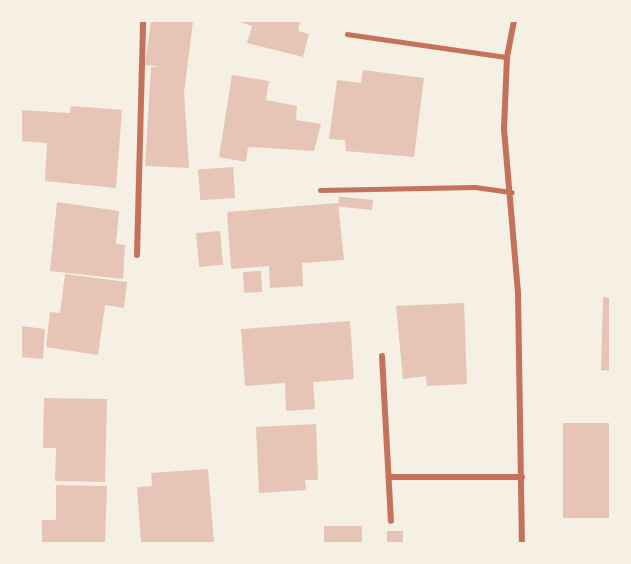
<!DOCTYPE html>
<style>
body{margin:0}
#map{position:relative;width:631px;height:564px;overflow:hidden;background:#f6efe4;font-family:"Titillium Web",sans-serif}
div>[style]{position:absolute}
.building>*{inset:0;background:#e6c5b7;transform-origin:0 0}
.service>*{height:4.5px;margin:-2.25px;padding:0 2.25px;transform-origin:2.25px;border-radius:2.25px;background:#c5725c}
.minor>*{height:6px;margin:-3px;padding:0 3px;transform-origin:3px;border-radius:3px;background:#c5725c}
span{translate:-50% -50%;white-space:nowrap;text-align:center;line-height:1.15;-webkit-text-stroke:6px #f6efe4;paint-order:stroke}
.frame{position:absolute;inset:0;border:22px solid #f6efe4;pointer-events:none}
</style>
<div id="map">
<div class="building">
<div style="clip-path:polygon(151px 21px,193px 21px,184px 93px,189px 168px,145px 166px,151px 67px,161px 67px,145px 65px)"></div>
<div style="clip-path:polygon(237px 21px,300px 21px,298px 31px,309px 34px,303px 57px,247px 43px,252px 26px)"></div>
<div style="clip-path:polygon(363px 70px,424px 78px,414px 157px,346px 151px,345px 140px,329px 139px,337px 80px,361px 83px)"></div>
<div style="clip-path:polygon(232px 75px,269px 81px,266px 100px,297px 106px,296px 120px,321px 124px,314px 151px,248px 147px,246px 162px,219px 157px)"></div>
<div style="clip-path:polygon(71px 106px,122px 110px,116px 188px,45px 181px,47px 143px,21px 141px,21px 110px,70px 113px)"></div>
<div style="left:233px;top:167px;width:31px;height:35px;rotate:86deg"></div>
<div style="left:373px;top:200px;width:10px;height:34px;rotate:96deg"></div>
<div style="clip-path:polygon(57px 202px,119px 211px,116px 244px,125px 245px,123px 279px,50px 271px)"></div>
<div style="clip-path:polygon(338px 203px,344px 260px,302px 263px,303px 286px,270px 288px,269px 266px,231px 269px,227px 212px)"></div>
<div style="left:220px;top:231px;width:34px;height:24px;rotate:85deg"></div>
<div style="left:261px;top:271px;width:21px;height:18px;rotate:87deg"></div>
<div style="clip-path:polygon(65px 274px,127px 282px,124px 308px,105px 305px,98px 355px,46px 347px,50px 312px,60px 313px)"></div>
<div style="clip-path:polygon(603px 297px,610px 298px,610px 371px,601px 370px)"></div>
<div style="clip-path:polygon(464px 303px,467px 384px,427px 386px,426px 376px,403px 379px,396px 306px)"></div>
<div style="clip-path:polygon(350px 321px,354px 379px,313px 382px,315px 409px,286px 411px,285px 383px,245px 386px,241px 329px)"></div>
<div style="clip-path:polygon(21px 326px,45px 329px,43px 359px,21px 357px)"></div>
<div style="clip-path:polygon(44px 398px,107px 399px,105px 482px,55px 481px,56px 448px,43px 448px)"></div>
<div style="left:610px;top:423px;width:95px;height:47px;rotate:90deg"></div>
<div style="clip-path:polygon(316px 424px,318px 480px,305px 480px,306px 490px,259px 493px,256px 427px)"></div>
<div style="clip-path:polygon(208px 469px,214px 543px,141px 543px,137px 487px,152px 486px,151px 473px)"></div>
<div style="clip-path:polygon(56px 485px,107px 486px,105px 543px,42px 543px,42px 520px,56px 520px)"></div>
<div style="left:324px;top:526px;width:38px;height:17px"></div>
<div style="left:387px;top:531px;width:16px;height:12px"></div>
</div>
<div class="service">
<div style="left:347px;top:34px;width:162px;rotate:8.2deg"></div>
<div style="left:320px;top:190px;width:155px;rotate:-1.1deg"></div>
<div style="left:475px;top:187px;width:37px;rotate:8deg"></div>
</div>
<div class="minor">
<div style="left:514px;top:21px;width:37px;rotate:101deg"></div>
<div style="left:507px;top:57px;width:72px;rotate:92.4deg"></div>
<div style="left:504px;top:129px;width:165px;rotate:85.1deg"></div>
<div style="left:518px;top:293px;width:250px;rotate:89.1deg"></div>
<div style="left:137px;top:255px;width:234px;rotate:-88.5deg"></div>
<div style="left:382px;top:356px;width:165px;rotate:86.9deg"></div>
<div style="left:390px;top:477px;width:132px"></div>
</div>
<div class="frame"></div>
</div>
